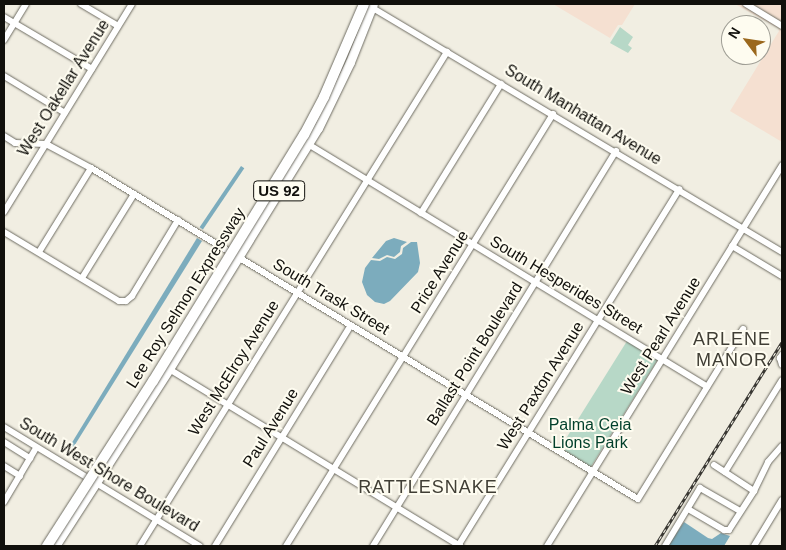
<!DOCTYPE html>
<style>
body{margin:0}
#map{position:relative;width:786px;height:550px;overflow:hidden;background:#f1eee2;font-family:Arial,sans-serif}
div>[style]{position:absolute}
.industrial>*{inset:0;background:#f5e0d1}
.green>*{inset:0;background:#b7d8c7;transform-origin:0 0}
.water>*{inset:0;background:#7cacbd;transform-origin:0 0}
.roads{filter:drop-shadow(0 0 1px #6e6c62) drop-shadow(0 0 1px #6e6c62)}
.minor>*{height:6px;margin:-3px;padding:0 3px;transform-origin:3px;border-radius:3px;background:#fff}
.major>*{height:9px;margin:-4.5px;padding:0 4.5px;transform-origin:4.5px;border-radius:4.5px;background:#fff}
.rail>*{height:3px;margin-top:-1.5px;transform-origin:0;background:repeating-linear-gradient(90deg,#fefcf0 0 4px,#3a3833 0 8px);box-sizing:border-box;border-block:1px solid #3a3833}
.bridges{filter:drop-shadow(0 0 1px #6e6c62) drop-shadow(0 0 1px #6e6c62)}
.highway-bridge>*{height:10px;margin:-5px;padding:0 5px;transform-origin:5px;border-radius:5px;background:#fff}
span{translate:-50% -50%;white-space:nowrap;text-align:center;line-height:1.15;-webkit-text-stroke:4px #fefcf0;paint-order:stroke}
.shield-label span{padding:1px 4px;background:#fefcf0;border:1px solid;border-radius:4px;-webkit-text-stroke-width:0}
.shield-label{font-size:15px;color:#11100c;font-weight:700}
.street-label{font-size:16px;color:#11100c}
.park-label{font-size:16px;color:#013f2a}
.neighbourhood-label{font-size:18px;color:#403e35;letter-spacing:1px}
.frame{position:absolute;inset:0;border:5px solid #11100c;pointer-events:none}
.north{position:absolute;left:721px;top:15px;width:50px;height:50px;box-sizing:border-box;background:#fefcf0;border:1px solid #9f9e95;border-radius:50%;rotate:301deg;font-size:14px;font-weight:700;line-height:20px;text-align:center;color:#11100c}
.north::after{content:'';display:block;margin:auto;width:18px;height:22px;background:#9b681d;clip-path:polygon(50% 0,100% 100%,50% 72%,0 100%)}
</style>
<div id="map">
<div class="industrial">
<div style="clip-path:polygon(553px 4px,635px 4px,622px 25px,618px 25px,610px 38px)"></div>
<div style="clip-path:polygon(735px 4px,741px 4px,782px 29px,782px 142px,730px 111px,779px 31px,778px 28px)"></div>
<div style="clip-path:polygon(750px 4px,782px 4px,782px 23px)"></div>
</div>
<div class="green">
<div style="clip-path:polygon(620px 27px,633px 37px,628px 45px,632px 48px,628px 53px,610px 43px)"></div>
<div style="left:627px;top:341px;width:36px;height:126px;rotate:32deg"></div>
</div>
<div class="water">
<div style="left:241px;top:166px;width:4px;height:74px;rotate:34deg"></div>
<div style="clip-path:polygon(197px 238px,202px 241px,68px 456px,65px 454px)"></div>
<div style="clip-path:polygon(394px 238px,407px 242px,401px 246px,400px 252px,394px 257px,387px 255px,379px 259px,372px 258px,386px 241px)"></div>
<div style="clip-path:polygon(411px 242px,417px 242px,420px 263px,418px 272px,390px 301px,384px 304px,375px 302px,367px 295px,362px 282px,365px 268px,371px 260px,380px 261px,387px 257px,395px 259px,402px 254px,403px 248px)"></div>
<div style="clip-path:polygon(684px 522px,708px 538px,712px 539px,721px 533px,730px 536px,724px 546px,668px 546px)"></div>
</div>
<div class="roads">
<div class="minor">
<div style="left:81px;top:4px;width:43px;rotate:30.7deg"></div>
<div style="left:746px;top:4px;width:42px;rotate:31.4deg"></div>
<div style="left:371px;top:7px;width:478px;rotate:30.8deg"></div>
<div style="left:4px;top:17px;width:102px;rotate:30.6deg"></div>
<div style="left:4px;top:40px;width:42px;rotate:-58.6deg"></div>
<div style="left:4px;top:76px;width:71px;rotate:31.2deg"></div>
<div style="left:4px;top:136px;width:13px;rotate:32deg"></div>
<div style="left:15px;top:143px;width:31px;rotate:2deg"></div>
<div style="left:46px;top:144px;width:51px;rotate:28.1deg"></div>
<div style="left:91px;top:168px;width:639px;rotate:31.18deg"></div>
<div style="left:638px;top:499px;width:200px;rotate:-58.3deg"></div>
<div style="left:308px;top:144px;width:467px;rotate:31.3deg"></div>
<div style="left:4px;top:212px;width:244px;rotate:-58.4deg"></div>
<div style="left:421px;top:213px;width:152px;rotate:-58.2deg"></div>
<div style="left:4px;top:232px;width:134px;rotate:31deg"></div>
<div style="left:119px;top:301px;width:7px"></div>
<div style="left:126px;top:301px;width:8px;rotate:-40deg"></div>
<div style="left:132px;top:296px;width:89px;rotate:-58.8deg"></div>
<div style="left:732px;top:246px;width:58px;rotate:31deg"></div>
<div style="left:39px;top:252px;width:99px;rotate:-58.2deg"></div>
<div style="left:82px;top:278px;width:99px;rotate:-58.2deg"></div>
<div style="left:782px;top:355px;width:4px;rotate:124deg"></div>
<div style="left:780px;top:358px;width:7px;rotate:74deg"></div>
<div style="left:169px;top:369px;width:341px;rotate:31.3deg"></div>
<div style="left:4px;top:427px;width:229px;rotate:31.3deg"></div>
<div style="left:4px;top:442px;width:31px;rotate:32deg"></div>
<div style="left:714px;top:465px;width:48px;rotate:33deg"></div>
<div style="left:4px;top:466px;width:19px;rotate:32deg"></div>
<div style="left:725px;top:472px;width:108px;rotate:-58.2deg"></div>
<div style="left:4px;top:502px;width:63px;rotate:-59.3deg"></div>
<div style="left:688px;top:509px;width:42px;rotate:30.3deg"></div>
<div style="left:724px;top:530px;width:5px"></div>
<div style="left:729px;top:530px;width:46px;rotate:-57.3deg"></div>
<div style="left:754px;top:491px;width:32px;rotate:-64deg"></div>
<div style="left:768px;top:462px;width:21px;rotate:-49deg"></div>
<div style="left:140px;top:546px;width:582px;rotate:-58.14deg"></div>
<div style="left:215px;top:546px;width:259px;rotate:-58.4deg"></div>
<div style="left:286px;top:546px;width:508px;rotate:-58.28deg"></div>
<div style="left:373px;top:546px;width:464px;rotate:-58.4deg"></div>
<div style="left:458px;top:546px;width:420px;rotate:-58.2deg"></div>
<div style="left:547px;top:546px;width:448px;rotate:-58.3deg"></div>
<div style="left:665px;top:546px;width:68px;rotate:-58.9deg"></div>
<div style="left:700px;top:488px;width:46px;rotate:29.9deg"></div>
<div style="left:754px;top:546px;width:54px;rotate:-58.7deg"></div>
</div>
<div class="major">
<div style="left:55px;top:546px;width:211px;rotate:-57.2deg"></div>
<div style="left:169px;top:369px;width:283px;rotate:-58.3deg"></div>
<div style="left:318px;top:128px;width:73px;rotate:-64.1deg"></div>
<div style="left:350px;top:62px;width:62px;rotate:-68.4deg"></div>
</div>
</div>
<div class="rail">
<div style="left:655px;top:546px;width:240px;rotate:-58.1deg"></div>
</div>
<div class="bridges">
<div class="highway-bridge">
<div style="left:47px;top:546px;width:196px;rotate:-57.3deg"></div>
<div style="left:153px;top:381px;width:289px;rotate:-58.5deg"></div>
<div style="left:304px;top:135px;width:43px;rotate:-62.2deg"></div>
<div style="left:324px;top:97px;width:101px;rotate:-66.7deg"></div>
</div>
</div>
<div class="shield-label">
<span style="left:279px;top:191px">US 92</span>
</div>
<div class="street-label">
<span style="left:64px;top:88px;rotate:-58deg">West Oakellar Avenue</span>
<span style="left:583px;top:115px;rotate:31deg">South Manhattan Avenue</span>
<span style="left:440px;top:272px;rotate:-58deg">Price Avenue</span>
<span style="left:566px;top:285px;rotate:31deg">South Hesperides Street</span>
<span style="left:331px;top:297px;rotate:31deg">South Trask Street</span>
<span style="left:186px;top:298px;rotate:-58deg">Lee Roy Selmon Expressway</span>
<span style="left:661px;top:336px;rotate:-58deg">West Pearl Avenue</span>
<span style="left:475px;top:354px;rotate:-58deg">Ballast Point Boulevard</span>
<span style="left:234px;top:368px;rotate:-58deg">West McElroy Avenue</span>
<span style="left:541px;top:386px;rotate:-58deg">West Paxton Avenue</span>
<span style="left:271px;top:428px;rotate:-58deg">Paul Avenue</span>
<span style="left:109px;top:475px;rotate:31deg">South West Shore Boulevard</span>
</div>
<div class="park-label">
<span style="left:590px;top:434px">Palma Ceia<br>Lions Park</span>
</div>
<div class="neighbourhood-label">
<span style="left:732px;top:350px">ARLENE<br>MANOR</span>
<span style="left:428px;top:487px">RATTLESNAKE</span>
</div>
<div class="frame"></div>
<div class="north">N</div>
</div>
